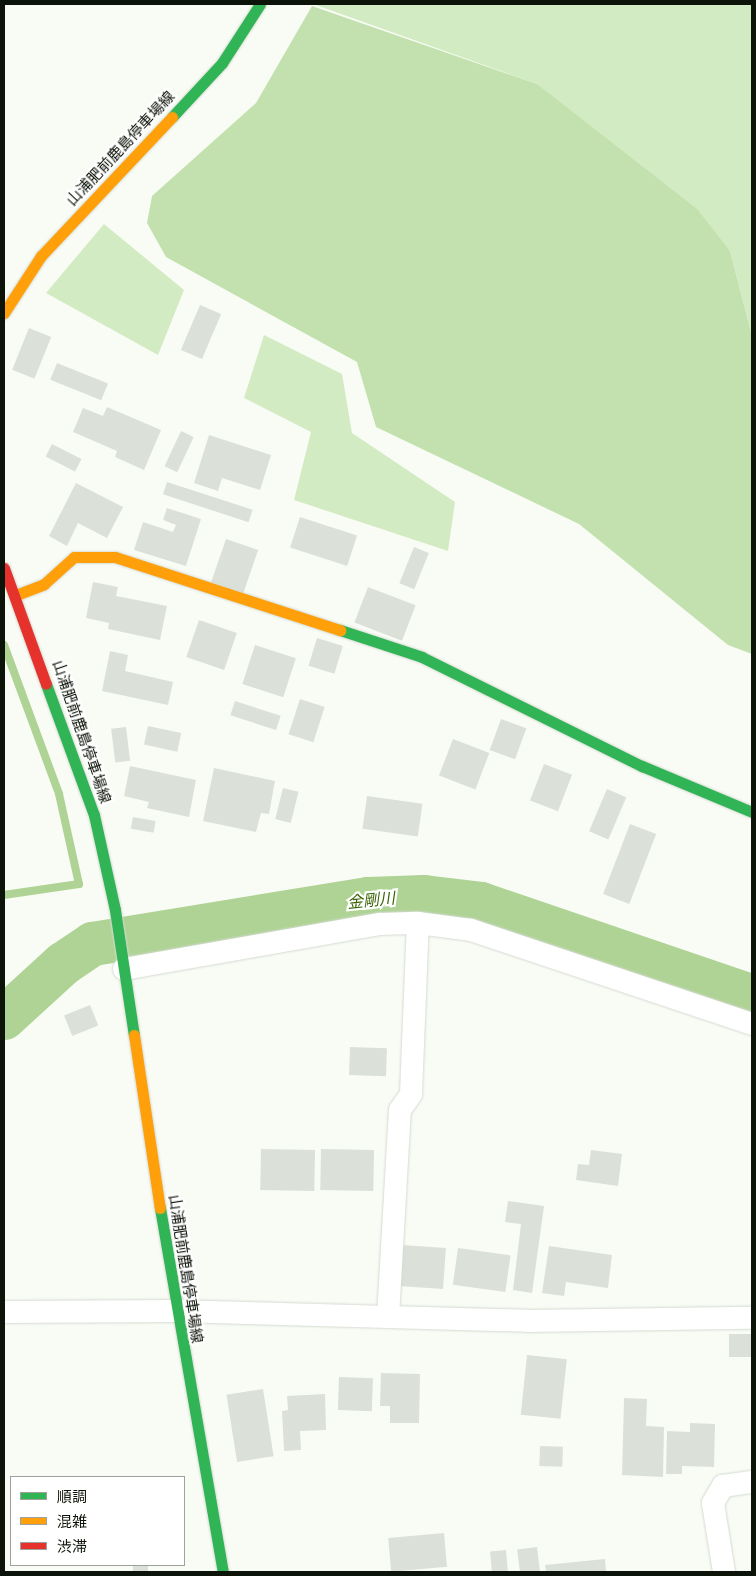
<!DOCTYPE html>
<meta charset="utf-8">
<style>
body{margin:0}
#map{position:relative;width:756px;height:1576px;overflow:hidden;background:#f8fcf5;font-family:Figtree,"Noto Sans JP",sans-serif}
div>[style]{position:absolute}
.green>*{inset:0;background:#d3ebc2}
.forest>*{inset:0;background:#c3e1ae}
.stream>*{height:8px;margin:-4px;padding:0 4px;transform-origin:4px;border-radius:4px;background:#aed394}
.river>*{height:44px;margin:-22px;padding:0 22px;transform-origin:22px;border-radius:22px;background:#aed394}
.building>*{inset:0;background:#dbe1d8;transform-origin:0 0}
.roads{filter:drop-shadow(0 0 1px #d5dad2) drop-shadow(0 0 1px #d5dad2)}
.street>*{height:22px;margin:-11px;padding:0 11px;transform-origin:11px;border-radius:11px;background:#fefffe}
.fast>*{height:11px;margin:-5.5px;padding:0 5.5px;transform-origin:5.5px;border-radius:5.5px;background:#30b455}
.slow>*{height:11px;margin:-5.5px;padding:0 5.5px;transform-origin:5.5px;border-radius:5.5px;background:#ff9f0a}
.jam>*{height:11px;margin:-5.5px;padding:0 5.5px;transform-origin:5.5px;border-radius:5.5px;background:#e5322d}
span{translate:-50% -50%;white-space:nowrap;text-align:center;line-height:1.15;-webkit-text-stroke:4.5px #fff;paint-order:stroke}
.street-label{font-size:15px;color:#0c1308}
.water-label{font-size:16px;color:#396505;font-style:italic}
.frame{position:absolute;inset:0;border:5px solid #0c1308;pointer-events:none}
.legend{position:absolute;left:10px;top:1476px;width:175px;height:90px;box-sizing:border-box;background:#fff;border:1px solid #9ea19c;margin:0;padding:6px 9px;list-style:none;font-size:15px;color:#0c1308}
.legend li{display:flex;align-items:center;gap:10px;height:25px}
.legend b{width:25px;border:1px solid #9ea19c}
</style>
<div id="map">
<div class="green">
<div style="clip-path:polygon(313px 4px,752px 4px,752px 336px,730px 251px,537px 84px)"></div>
<div style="clip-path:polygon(104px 224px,184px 290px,158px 355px,46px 293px)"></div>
<div style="clip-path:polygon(264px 335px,342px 374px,352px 433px,455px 502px,448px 551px,294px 500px,311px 432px,244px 398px)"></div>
</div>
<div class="forest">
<div style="clip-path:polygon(312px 6px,537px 84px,697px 209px,730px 251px,752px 336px,752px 654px,728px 645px,579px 524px,376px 427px,357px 362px,166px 257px,147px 223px,152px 196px,256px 103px)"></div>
</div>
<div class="stream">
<div style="left:4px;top:645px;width:159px;rotate:69.7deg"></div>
<div style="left:59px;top:794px;width:92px;rotate:77.5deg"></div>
<div style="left:79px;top:884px;width:76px;rotate:171.7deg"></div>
</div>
<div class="river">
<div style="left:4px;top:1018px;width:80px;rotate:-42.5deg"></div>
<div style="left:63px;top:964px;width:36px;rotate:-34deg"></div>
<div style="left:93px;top:944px;width:279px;rotate:-9.3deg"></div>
<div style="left:368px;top:899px;width:56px;rotate:-2deg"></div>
<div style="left:424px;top:897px;width:57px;rotate:7deg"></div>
<div style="left:481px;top:904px;width:286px;rotate:18.8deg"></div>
</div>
<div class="building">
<div style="left:200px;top:305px;width:23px;height:49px;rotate:23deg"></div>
<div style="left:29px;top:328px;width:24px;height:45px;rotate:22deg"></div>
<div style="left:57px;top:363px;width:55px;height:18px;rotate:22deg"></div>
<div style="clip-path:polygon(107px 407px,161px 430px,144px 470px,115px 457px,117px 451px,73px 432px,83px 408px,103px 416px)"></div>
<div style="left:181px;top:431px;width:14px;height:39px;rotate:25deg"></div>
<div style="clip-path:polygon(209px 435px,271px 455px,260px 490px,222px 478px,218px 491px,194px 483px)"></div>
<div style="left:52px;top:444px;width:33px;height:14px;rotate:27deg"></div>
<div style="left:167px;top:482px;width:90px;height:13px;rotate:18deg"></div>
<div style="clip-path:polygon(76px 483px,123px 507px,107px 538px,78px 523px,67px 546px,49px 536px)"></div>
<div style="clip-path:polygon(167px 508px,201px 519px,186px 566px,134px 550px,143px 522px,173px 532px,176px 525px,163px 520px)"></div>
<div style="left:300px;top:517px;width:60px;height:32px;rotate:18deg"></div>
<div style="left:226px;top:539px;width:34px;height:47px;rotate:19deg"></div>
<div style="left:414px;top:547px;width:16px;height:39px;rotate:22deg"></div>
<div style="clip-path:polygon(93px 582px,118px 587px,116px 596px,167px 606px,160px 640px,108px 629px,109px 623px,86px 618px)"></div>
<div style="left:368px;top:587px;width:51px;height:38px;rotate:21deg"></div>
<div style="left:199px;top:620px;width:40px;height:39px;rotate:19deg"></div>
<div style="left:317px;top:638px;width:27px;height:29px;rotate:17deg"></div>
<div style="left:255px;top:645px;width:43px;height:41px;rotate:18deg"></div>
<div style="clip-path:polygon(110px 651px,128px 655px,125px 671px,173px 682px,168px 705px,102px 691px)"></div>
<div style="left:300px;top:699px;width:26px;height:37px;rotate:18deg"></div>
<div style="left:235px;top:701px;width:48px;height:15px;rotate:18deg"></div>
<div style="left:501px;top:719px;width:27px;height:33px;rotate:20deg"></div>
<div style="left:148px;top:726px;width:34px;height:19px;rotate:12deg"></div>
<div style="left:126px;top:727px;width:34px;height:15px;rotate:83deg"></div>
<div style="left:453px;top:739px;width:39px;height:39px;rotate:21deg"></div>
<div style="left:544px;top:764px;width:30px;height:39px;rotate:21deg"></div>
<div style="clip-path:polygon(130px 766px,196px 780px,189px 817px,147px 808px,149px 802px,124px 796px)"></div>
<div style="clip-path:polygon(214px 768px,275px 781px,269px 814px,261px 813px,256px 832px,203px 821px)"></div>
<div style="left:283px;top:788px;width:16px;height:32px;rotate:14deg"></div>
<div style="left:607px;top:789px;width:21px;height:46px;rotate:23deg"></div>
<div style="left:367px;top:796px;width:56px;height:33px;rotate:8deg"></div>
<div style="left:133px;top:817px;width:23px;height:12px;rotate:10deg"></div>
<div style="left:630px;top:824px;width:28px;height:75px;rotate:21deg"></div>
<div style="left:90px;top:1005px;width:22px;height:28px;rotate:68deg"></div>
<div style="left:350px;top:1047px;width:37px;height:28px;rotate:2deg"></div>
<div style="left:261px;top:1149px;width:54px;height:41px;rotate:1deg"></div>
<div style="left:321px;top:1149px;width:53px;height:41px;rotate:1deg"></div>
<div style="clip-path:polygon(591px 1150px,622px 1154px,618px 1186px,576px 1180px,578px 1164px,589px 1165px)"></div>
<div style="clip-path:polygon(508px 1201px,544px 1206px,532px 1293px,513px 1290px,521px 1224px,505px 1222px)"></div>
<div style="left:402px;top:1245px;width:44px;height:41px;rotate:4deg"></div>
<div style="clip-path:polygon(549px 1246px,612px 1255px,608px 1288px,566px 1282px,564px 1296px,542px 1293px)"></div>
<div style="left:458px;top:1248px;width:53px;height:37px;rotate:8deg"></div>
<div style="left:729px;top:1334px;width:23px;height:23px"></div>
<div style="left:527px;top:1355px;width:40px;height:60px;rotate:6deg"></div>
<div style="clip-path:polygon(381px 1373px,420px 1374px,419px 1423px,390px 1423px,390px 1406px,380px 1406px)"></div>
<div style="left:339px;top:1377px;width:34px;height:33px;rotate:2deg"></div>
<div style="left:263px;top:1389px;width:68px;height:37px;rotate:81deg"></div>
<div style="clip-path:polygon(325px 1394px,326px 1430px,300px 1431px,301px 1450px,284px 1451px,282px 1411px,288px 1410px,287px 1396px)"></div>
<div style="clip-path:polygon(624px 1398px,647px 1399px,646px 1426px,664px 1427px,663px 1477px,622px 1475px)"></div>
<div style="clip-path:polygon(690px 1423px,715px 1424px,714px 1467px,682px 1466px,682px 1474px,666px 1474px,667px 1431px,690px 1432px)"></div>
<div style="left:540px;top:1446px;width:23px;height:20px;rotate:2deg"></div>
<div style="left:444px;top:1533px;width:34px;height:56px;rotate:85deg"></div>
<div style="left:537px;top:1547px;width:25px;height:20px;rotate:83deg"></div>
<div style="left:506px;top:1550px;width:22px;height:16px;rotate:85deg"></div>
<div style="clip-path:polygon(605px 1559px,606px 1572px,546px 1572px,545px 1565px)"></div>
<div style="left:133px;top:1565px;width:15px;height:7px"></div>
</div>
<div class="roads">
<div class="street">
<div style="left:124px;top:969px;width:260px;rotate:-10deg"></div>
<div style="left:380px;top:924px;width:38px;rotate:-2deg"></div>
<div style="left:418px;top:923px;width:53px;rotate:7.5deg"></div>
<div style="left:471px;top:930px;width:296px;rotate:18.5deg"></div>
<div style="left:4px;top:1312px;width:172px;rotate:-0.3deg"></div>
<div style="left:176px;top:1311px;width:352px;rotate:1.6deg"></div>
<div style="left:528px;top:1321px;width:224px;rotate:-0.8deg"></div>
<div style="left:388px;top:1317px;width:207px;rotate:-86.7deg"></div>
<div style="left:400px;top:1110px;width:19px;rotate:-55deg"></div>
<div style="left:411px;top:1094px;width:171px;rotate:-87.7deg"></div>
<div style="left:724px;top:1572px;width:70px;rotate:-99.1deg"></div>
<div style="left:713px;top:1503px;width:20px;rotate:-60deg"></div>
<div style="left:723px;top:1486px;width:29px;rotate:-8deg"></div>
</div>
<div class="fast">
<div style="left:172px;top:117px;width:74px;rotate:-47.2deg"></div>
<div style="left:222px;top:63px;width:70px;rotate:-57.2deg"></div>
<div style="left:340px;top:630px;width:86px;rotate:18.2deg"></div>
<div style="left:422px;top:657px;width:246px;rotate:26.4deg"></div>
<div style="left:642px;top:766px;width:119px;rotate:22.7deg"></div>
<div style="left:46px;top:684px;width:140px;rotate:69.9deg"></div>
<div style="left:94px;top:815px;width:97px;rotate:77.5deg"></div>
<div style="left:115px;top:910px;width:126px;rotate:81.4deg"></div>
<div style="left:160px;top:1208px;width:369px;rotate:80.2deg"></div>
</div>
<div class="slow">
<div style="left:4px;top:313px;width:68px;rotate:-57deg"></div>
<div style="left:41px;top:256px;width:191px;rotate:-46.7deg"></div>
<div style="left:16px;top:595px;width:30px;rotate:-21deg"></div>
<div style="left:44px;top:584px;width:40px;rotate:-42deg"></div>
<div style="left:74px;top:557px;width:41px"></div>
<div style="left:115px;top:557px;width:237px;rotate:18deg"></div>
<div style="left:134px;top:1035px;width:175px;rotate:81.5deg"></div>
</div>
<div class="jam">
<div style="left:4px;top:568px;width:123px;rotate:70.1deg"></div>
</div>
</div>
<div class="street-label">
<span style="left:121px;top:149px;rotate:-47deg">山浦肥前鹿島停車場線</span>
<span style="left:81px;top:732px;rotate:71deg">山浦肥前鹿島停車場線</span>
<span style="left:185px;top:1269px;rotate:81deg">山浦肥前鹿島停車場線</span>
</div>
<div class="water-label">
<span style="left:371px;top:901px;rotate:-6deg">金剛川</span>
</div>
<div class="frame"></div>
<ul class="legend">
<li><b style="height:6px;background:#30b455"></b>順調</li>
<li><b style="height:6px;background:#ff9f0a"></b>混雑</li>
<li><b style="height:6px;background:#e5322d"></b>渋滞</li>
</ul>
</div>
